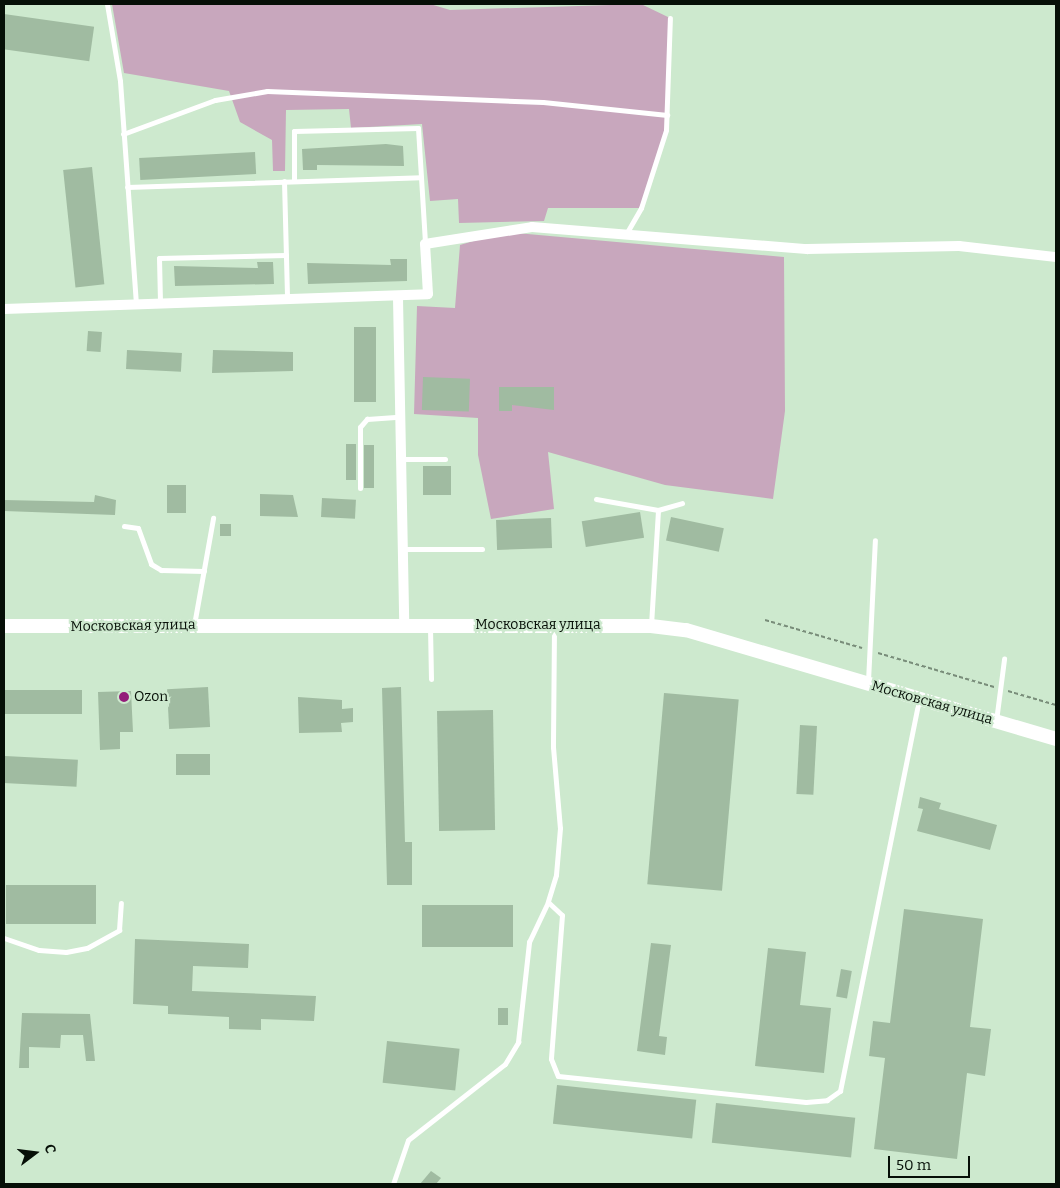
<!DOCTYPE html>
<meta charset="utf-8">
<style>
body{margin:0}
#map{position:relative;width:1060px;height:1188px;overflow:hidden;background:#cde9ce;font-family:Bitter,serif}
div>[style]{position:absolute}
.green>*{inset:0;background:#c8a7bd}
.building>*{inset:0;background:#a0bba1;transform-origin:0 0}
.path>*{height:2px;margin-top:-1px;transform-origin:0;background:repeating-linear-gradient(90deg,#798d7a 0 4px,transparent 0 6.5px)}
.service>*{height:5px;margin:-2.5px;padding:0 2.5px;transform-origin:2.5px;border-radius:2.5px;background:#fff}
.minor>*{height:10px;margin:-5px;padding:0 5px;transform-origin:5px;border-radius:5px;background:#fff}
.secondary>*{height:14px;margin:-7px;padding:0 7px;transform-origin:7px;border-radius:7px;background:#fff}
.dots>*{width:14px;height:14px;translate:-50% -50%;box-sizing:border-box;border:2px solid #cde9ce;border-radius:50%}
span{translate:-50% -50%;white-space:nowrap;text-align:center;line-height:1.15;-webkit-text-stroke:4.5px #cde9ce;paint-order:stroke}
.street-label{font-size:14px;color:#060f07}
.poi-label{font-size:14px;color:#060f07}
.left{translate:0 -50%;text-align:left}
.frame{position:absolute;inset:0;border:5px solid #060f07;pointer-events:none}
.north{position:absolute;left:10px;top:1128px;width:50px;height:50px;-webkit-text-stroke:4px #cde9ce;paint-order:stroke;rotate:75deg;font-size:14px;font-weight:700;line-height:20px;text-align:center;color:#060f07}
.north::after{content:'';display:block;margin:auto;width:18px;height:22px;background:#060f07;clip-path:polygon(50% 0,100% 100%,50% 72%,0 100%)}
.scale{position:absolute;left:888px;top:1156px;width:82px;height:22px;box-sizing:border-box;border:2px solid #060f07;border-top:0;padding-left:6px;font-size:15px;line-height:18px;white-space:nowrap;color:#060f07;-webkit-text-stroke:4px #cde9ce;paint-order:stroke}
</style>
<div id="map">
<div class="green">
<div style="clip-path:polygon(112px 4px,430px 4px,450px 10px,641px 4px,670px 18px,666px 130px,641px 208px,548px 208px,544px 221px,459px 223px,458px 199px,430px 201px,422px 124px,351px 128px,349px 109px,286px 110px,285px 171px,273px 171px,272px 140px,240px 122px,229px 91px,124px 73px)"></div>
<div style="clip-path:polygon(504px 232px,784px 257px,785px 411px,773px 499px,665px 485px,548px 452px,554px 509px,491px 519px,478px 455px,478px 418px,414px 414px,417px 306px,455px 308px,460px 245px)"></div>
</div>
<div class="building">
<div style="left:4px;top:14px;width:91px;height:35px;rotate:8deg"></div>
<div style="clip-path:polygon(386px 144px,403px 146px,404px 166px,317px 165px,317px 170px,303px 170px,302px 149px)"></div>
<div style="left:255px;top:152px;width:22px;height:116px;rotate:87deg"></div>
<div style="left:92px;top:167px;width:118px;height:29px;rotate:84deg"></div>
<div style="clip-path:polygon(390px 259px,407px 259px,407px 281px,308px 284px,307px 263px,391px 265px)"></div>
<div style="clip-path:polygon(257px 262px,273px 262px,274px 284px,175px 286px,174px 266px,258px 268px)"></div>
<div style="left:354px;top:327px;width:22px;height:75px"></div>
<div style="left:88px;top:331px;width:14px;height:20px;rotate:4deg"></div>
<div style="left:127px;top:350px;width:55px;height:19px;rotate:3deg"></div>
<div style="clip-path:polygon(213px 350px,293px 352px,293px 371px,212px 373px)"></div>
<div style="left:423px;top:377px;width:47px;height:33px;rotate:2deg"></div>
<div style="clip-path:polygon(499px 387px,554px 387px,554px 410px,512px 405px,512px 411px,499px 411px)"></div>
<div style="left:346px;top:444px;width:10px;height:36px"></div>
<div style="left:364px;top:445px;width:10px;height:43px"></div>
<div style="left:423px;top:466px;width:28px;height:29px"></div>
<div style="left:167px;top:485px;width:19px;height:28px"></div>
<div style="clip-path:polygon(260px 494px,293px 495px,298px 517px,260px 516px)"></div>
<div style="clip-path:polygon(95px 495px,116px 500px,115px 515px,4px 511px,4px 500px,94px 502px)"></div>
<div style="left:322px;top:498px;width:34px;height:19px;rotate:3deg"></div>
<div style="left:640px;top:512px;width:26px;height:59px;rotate:81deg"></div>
<div style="left:671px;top:517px;width:54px;height:24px;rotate:12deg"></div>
<div style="left:551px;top:518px;width:30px;height:55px;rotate:88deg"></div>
<div style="left:220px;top:524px;width:11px;height:12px"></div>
<div style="left:208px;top:687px;width:40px;height:41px;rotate:87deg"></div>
<div style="clip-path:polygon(401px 687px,405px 842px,412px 842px,412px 885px,387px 885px,382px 688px)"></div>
<div style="left:82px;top:690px;width:24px;height:78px;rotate:90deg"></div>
<div style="clip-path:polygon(131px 691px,133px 732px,120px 732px,120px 749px,100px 750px,98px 692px)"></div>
<div style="left:664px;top:693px;width:75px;height:192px;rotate:5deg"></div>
<div style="clip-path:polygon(298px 697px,342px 700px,342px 709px,353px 708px,353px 722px,341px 723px,342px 732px,299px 733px)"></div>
<div style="left:493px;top:710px;width:120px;height:56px;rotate:89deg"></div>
<div style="left:800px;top:725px;width:17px;height:69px;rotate:3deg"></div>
<div style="left:176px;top:754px;width:34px;height:21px"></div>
<div style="left:5px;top:756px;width:73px;height:27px;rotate:3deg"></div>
<div style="clip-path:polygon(920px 797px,941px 803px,939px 809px,997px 825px,990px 850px,917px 831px,923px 809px,918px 808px)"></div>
<div style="left:6px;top:885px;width:90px;height:39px"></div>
<div style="left:513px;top:905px;width:42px;height:91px;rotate:90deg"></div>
<div style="clip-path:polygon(904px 909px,983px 919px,970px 1027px,991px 1029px,985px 1076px,967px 1073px,957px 1159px,874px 1149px,885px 1058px,869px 1056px,873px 1021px,890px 1023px)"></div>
<div style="clip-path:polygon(135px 939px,249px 944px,248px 968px,193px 966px,192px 991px,316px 996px,314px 1021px,261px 1019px,261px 1030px,229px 1029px,229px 1017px,168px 1014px,168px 1006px,133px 1004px)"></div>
<div style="clip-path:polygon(651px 943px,671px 945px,659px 1036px,667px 1037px,665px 1055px,637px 1051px)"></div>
<div style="clip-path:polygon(768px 948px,806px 952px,800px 1005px,831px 1008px,824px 1073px,755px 1066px)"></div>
<div style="left:841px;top:969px;width:11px;height:28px;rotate:10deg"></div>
<div style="left:498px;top:1008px;width:10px;height:17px"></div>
<div style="clip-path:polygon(22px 1013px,90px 1014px,95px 1061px,86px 1061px,83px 1035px,61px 1035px,60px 1048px,29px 1047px,29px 1068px,19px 1068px)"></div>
<div style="left:387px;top:1041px;width:73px;height:42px;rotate:6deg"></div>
<div style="left:557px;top:1085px;width:140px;height:39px;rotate:6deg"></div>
<div style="left:716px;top:1103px;width:140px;height:40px;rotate:6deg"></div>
<div style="clip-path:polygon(431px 1171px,441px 1178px,436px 1184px,420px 1184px)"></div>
</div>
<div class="path">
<div style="left:765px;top:620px;width:101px;rotate:16.1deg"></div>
<div style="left:878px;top:653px;width:121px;rotate:16.3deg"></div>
<div style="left:1008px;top:691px;width:50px;rotate:16.3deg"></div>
</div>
<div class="service">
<div style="left:107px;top:4px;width:78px;rotate:80.4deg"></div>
<div style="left:120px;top:81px;width:222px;rotate:85.9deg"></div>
<div style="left:123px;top:134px;width:98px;rotate:-20.3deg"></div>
<div style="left:215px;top:100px;width:53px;rotate:-9.8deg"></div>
<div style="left:267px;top:91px;width:276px;rotate:2.3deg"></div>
<div style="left:543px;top:102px;width:125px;rotate:6deg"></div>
<div style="left:284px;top:181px;width:116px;rotate:88.5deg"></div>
<div style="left:294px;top:181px;width:50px;rotate:-90deg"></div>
<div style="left:294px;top:131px;width:124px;rotate:-1.4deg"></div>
<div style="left:418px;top:128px;width:116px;rotate:86.5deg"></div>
<div style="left:127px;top:187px;width:294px;rotate:-1.9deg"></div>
<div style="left:626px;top:234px;width:30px;rotate:-60deg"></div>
<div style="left:641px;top:208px;width:82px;rotate:-72.2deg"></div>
<div style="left:666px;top:130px;width:112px;rotate:-88deg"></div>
<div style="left:160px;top:302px;width:44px;rotate:-91.3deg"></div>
<div style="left:159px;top:258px;width:127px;rotate:-1.4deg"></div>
<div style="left:401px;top:459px;width:44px"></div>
<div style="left:360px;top:488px;width:61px;rotate:-90deg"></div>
<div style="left:360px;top:427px;width:11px;rotate:-49deg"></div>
<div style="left:367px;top:419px;width:32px;rotate:-4deg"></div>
<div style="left:596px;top:499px;width:63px;rotate:10.1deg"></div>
<div style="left:124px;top:526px;width:14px;rotate:8deg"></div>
<div style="left:138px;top:528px;width:38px;rotate:70deg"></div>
<div style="left:151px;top:564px;width:12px;rotate:31deg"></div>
<div style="left:161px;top:570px;width:43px;rotate:1.3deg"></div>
<div style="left:403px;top:549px;width:79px"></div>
<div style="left:194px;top:625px;width:109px;rotate:-79.9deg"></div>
<div style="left:651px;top:625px;width:115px;rotate:-86.5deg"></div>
<div style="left:658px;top:510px;width:25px;rotate:-16deg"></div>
<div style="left:430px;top:627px;width:52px;rotate:88.9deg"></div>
<div style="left:554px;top:628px;width:119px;rotate:90.5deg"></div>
<div style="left:553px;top:747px;width:81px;rotate:85.1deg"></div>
<div style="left:560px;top:828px;width:47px;rotate:94.9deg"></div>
<div style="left:556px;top:875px;width:28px;rotate:107deg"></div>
<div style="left:548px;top:902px;width:19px;rotate:43deg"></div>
<div style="left:562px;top:915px;width:144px;rotate:94.4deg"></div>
<div style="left:551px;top:1059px;width:18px;rotate:68deg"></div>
<div style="left:558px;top:1076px;width:249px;rotate:6deg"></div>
<div style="left:806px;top:1102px;width:21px;rotate:-5deg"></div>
<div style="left:827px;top:1100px;width:16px;rotate:-35deg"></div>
<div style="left:840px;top:1091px;width:399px;rotate:-78.6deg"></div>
<div style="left:868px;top:681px;width:141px;rotate:-87.2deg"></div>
<div style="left:996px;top:721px;width:63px;rotate:-82.6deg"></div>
<div style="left:4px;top:938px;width:37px;rotate:19deg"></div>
<div style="left:39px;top:950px;width:27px;rotate:4deg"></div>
<div style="left:66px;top:952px;width:21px;rotate:-11deg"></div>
<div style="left:87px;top:948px;width:37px;rotate:-29deg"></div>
<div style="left:119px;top:930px;width:27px;rotate:-86deg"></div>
<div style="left:393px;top:1184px;width:46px;rotate:-71.2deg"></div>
<div style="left:408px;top:1140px;width:123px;rotate:-38.1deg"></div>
<div style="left:505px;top:1064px;width:26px;rotate:-59deg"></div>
<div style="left:518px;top:1042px;width:101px;rotate:-83.7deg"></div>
<div style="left:529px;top:942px;width:44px;rotate:-64.6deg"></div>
</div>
<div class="minor">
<div style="left:398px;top:298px;width:326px;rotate:88.9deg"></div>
<div style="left:4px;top:309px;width:424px;rotate:-2deg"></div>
<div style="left:428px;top:294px;width:50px;rotate:-93.4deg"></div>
<div style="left:425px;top:244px;width:108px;rotate:-9deg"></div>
<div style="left:532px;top:227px;width:276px;rotate:4.6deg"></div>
<div style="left:807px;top:249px;width:152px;rotate:-1.1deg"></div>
<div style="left:959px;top:246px;width:98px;rotate:6.5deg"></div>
</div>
<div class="secondary">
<div style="left:4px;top:626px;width:647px"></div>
<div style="left:651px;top:626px;width:35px;rotate:7deg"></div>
<div style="left:686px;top:630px;width:386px;rotate:16.4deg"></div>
</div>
<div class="dots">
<div style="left:124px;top:697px;background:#931c79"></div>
</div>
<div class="street-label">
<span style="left:538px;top:625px">Московская улица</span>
<span style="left:133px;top:626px;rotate:-1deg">Московская улица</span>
<span style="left:932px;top:703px;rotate:16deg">Московская улица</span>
</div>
<div class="poi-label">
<span class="left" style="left:134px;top:697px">Ozon</span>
</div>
<div class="frame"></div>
<div class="north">С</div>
<div class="scale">50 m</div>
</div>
